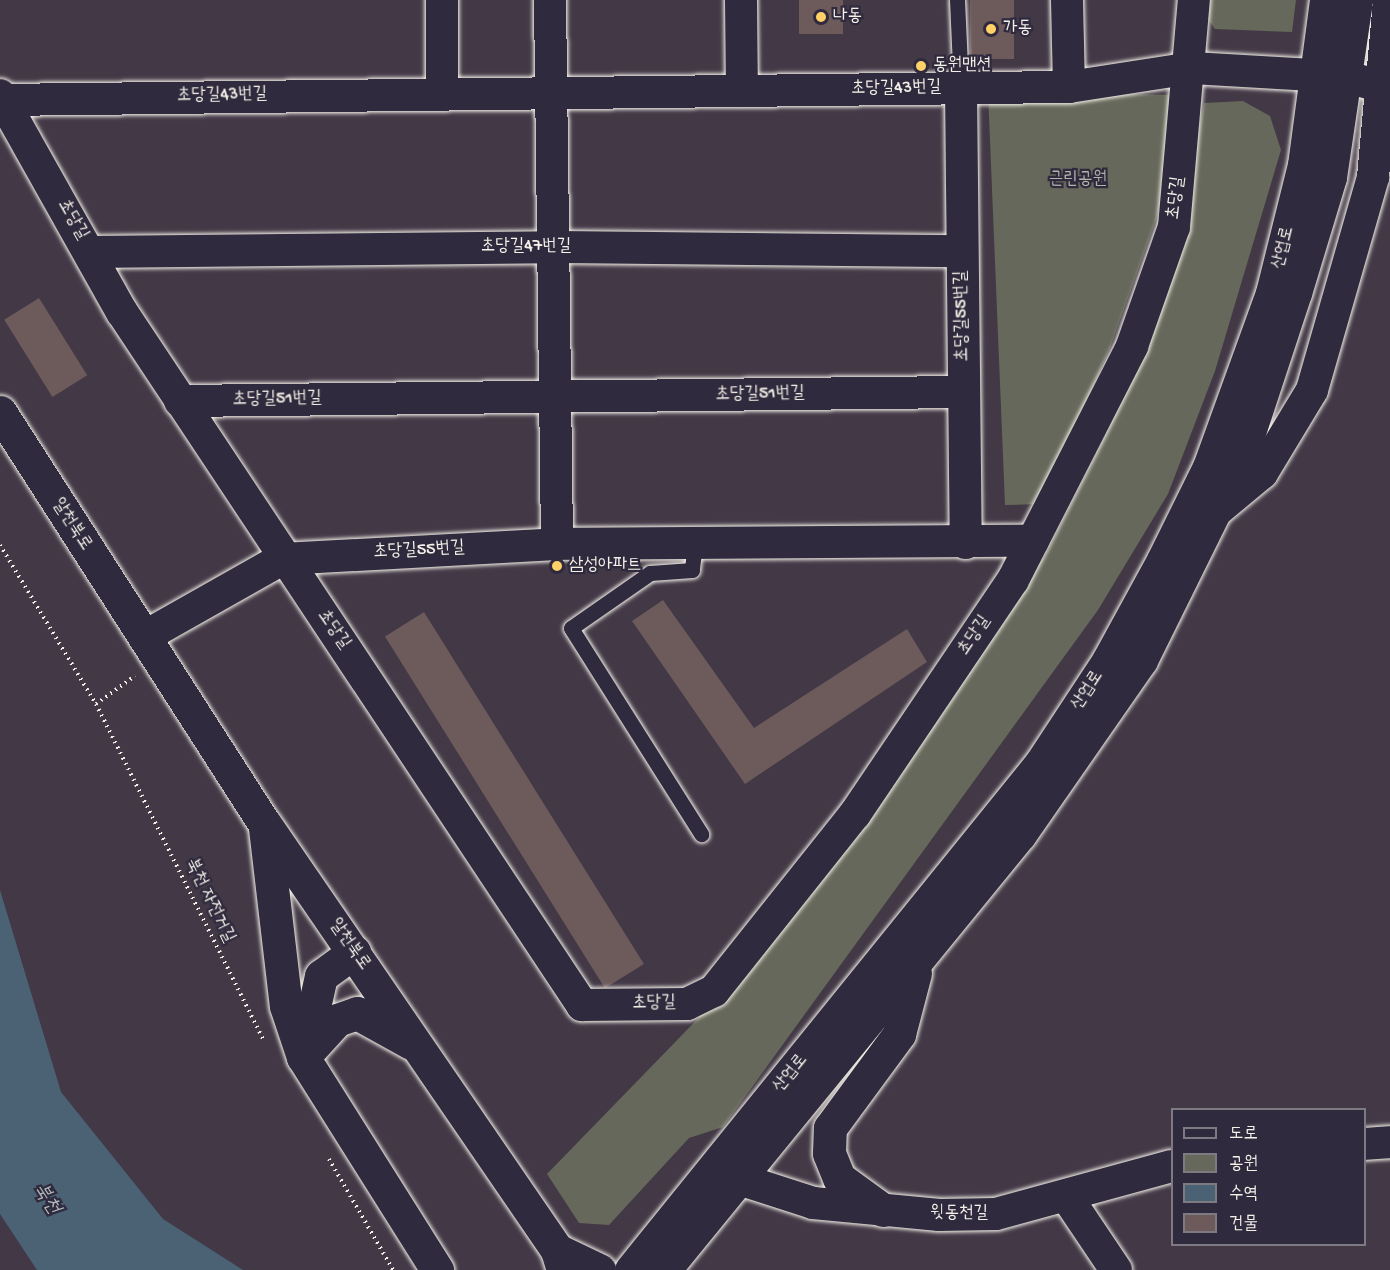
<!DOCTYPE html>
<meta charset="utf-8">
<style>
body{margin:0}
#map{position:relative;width:1390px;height:1270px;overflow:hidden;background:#423846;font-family:"Gochi Hand","Poor Story",sans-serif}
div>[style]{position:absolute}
.green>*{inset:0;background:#65685a}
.water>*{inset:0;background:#4b6275}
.building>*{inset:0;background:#6d5a5b;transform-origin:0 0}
.path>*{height:4px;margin-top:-2px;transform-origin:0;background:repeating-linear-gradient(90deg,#f4f1e8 0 1.5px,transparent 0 6px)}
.roads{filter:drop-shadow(0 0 2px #f4f1e8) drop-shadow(0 0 2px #f4f1e8)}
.service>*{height:15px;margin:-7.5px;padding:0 7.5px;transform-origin:7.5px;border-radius:7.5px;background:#2f2a3d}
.minor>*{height:32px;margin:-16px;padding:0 16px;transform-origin:16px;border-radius:16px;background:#2f2a3d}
.tertiary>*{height:33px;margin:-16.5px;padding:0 16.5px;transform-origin:16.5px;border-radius:16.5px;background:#2f2a3d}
.dots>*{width:16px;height:16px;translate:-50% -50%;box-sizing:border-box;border:3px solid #2f2a3d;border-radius:50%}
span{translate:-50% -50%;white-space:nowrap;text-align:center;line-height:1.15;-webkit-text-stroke:4.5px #2f2a3d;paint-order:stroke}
.poi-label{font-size:18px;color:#f4f1e8}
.left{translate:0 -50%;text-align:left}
.street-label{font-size:18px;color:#f4f1e8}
.park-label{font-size:18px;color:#b4b3a8}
.water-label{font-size:20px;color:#b0b8ba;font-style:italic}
.legend{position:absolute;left:1171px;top:1108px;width:195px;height:138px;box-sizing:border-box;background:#2f2a3d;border:2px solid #7e7a81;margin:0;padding:8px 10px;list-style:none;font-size:18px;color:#f4f1e8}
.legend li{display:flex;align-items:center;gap:12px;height:30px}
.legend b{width:30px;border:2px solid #7e7a81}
</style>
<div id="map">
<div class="green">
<div style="clip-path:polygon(1208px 0,1296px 0,1292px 32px,1215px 29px,1207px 18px)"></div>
<div style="clip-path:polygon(988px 92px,1185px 95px,1156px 220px,1110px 348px,1040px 504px,1005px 505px)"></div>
<div style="clip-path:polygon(1243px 101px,1270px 116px,1281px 150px,1215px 371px,1168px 494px,1098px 610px,723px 1127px,689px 1138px,609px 1225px,579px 1223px,547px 1174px,716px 1000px,1045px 556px,1109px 429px,1173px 261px,1204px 103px)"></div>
</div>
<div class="water">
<div style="clip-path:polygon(0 890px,61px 1092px,163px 1219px,243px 1270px,37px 1270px,0 1214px)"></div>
</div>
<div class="building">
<div style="left:799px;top:0;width:44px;height:34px"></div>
<div style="left:970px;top:0;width:44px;height:59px"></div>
<div style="left:39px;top:298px;width:91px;height:41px;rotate:58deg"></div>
<div style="clip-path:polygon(663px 600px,754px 728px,907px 629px,927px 662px,745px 784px,632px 621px)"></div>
<div style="left:424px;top:612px;width:415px;height:46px;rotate:58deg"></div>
</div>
<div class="path">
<div style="left:0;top:545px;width:186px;rotate:58.9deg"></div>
<div style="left:96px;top:704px;width:374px;rotate:63.5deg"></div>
<div style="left:96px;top:704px;width:48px;rotate:-35.7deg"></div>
<div style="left:329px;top:1159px;width:128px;rotate:60deg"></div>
</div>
<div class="roads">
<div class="service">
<div style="left:957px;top:0;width:88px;rotate:87.4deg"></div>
<div style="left:695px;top:544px;width:26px;rotate:97deg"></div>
<div style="left:692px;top:570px;width:42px;rotate:175.9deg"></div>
<div style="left:650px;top:573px;width:96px;rotate:145.2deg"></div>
<div style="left:571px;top:628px;width:244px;rotate:57.7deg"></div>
</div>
<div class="minor">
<div style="left:442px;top:0;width:94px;rotate:90deg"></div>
<div style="left:550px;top:0;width:544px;rotate:89.26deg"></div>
<div style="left:741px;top:0;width:91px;rotate:89.4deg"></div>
<div style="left:1067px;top:0;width:87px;rotate:88.7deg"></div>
<div style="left:961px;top:88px;width:455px;rotate:89.4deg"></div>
<div style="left:0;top:95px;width:249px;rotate:60.7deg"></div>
<div style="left:122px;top:312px;width:832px;rotate:56.42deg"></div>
<div style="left:582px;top:1005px;width:105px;rotate:-0.5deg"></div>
<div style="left:687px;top:1004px;width:30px;rotate:-26deg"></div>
<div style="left:714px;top:991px;width:226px;rotate:-51.5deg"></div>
<div style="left:855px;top:814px;width:282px;rotate:-56deg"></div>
<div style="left:1013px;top:580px;width:263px;rotate:-63deg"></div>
<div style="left:1132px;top:346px;width:126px;rotate:-70.6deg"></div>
<div style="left:1174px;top:227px;width:228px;rotate:-85deg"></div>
<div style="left:0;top:100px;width:1069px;rotate:-0.7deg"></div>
<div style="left:1069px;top:87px;width:124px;rotate:-8.8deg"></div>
<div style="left:1192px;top:68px;width:155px;rotate:3.3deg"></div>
<div style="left:1347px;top:77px;width:45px;rotate:15.6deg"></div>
<div style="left:90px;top:252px;width:463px;rotate:-0.6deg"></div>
<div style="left:553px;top:247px;width:409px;rotate:0.6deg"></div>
<div style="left:180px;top:401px;width:784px;rotate:-0.66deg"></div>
<div style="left:1215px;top:512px;width:61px;rotate:-39.7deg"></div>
<div style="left:1262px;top:473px;width:97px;rotate:-58.9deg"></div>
<div style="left:1312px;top:390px;width:222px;rotate:-74deg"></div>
<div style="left:1373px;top:177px;width:178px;rotate:-84.8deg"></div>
<div style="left:144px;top:637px;width:159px;rotate:-29.5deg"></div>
<div style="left:282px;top:559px;width:275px;rotate:-3.1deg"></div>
<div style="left:557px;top:544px;width:476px;rotate:-0.4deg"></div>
<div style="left:1364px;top:1144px;width:26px;rotate:-4deg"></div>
<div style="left:720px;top:1162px;width:28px;rotate:39deg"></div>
<div style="left:742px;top:1180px;width:75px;rotate:17.9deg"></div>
<div style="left:813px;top:1203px;width:127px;rotate:5.4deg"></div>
<div style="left:939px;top:1215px;width:57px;rotate:-1deg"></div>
<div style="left:996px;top:1214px;width:182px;rotate:-15.3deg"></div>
<div style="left:1067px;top:1197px;width:88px;rotate:56.1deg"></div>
</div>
<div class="tertiary">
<div style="left:0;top:412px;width:490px;rotate:57.3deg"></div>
<div style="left:265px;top:824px;width:516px;rotate:55.57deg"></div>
<div style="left:265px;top:828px;width:179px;rotate:83.3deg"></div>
<div style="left:286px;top:1006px;width:54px;rotate:71.6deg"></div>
<div style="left:303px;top:1057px;width:252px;rotate:57.8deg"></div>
<div style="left:304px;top:1052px;width:78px;rotate:-77.4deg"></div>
<div style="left:321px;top:976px;width:41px;rotate:-36deg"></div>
<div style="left:303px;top:1057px;width:50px;rotate:-47.4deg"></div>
<div style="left:337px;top:1020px;width:21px;rotate:-19deg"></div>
<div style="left:357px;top:1013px;width:62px;rotate:29.1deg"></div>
<div style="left:883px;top:1210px;width:54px;rotate:-144deg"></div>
<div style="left:839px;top:1178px;width:27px;rotate:-112deg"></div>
<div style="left:829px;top:1153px;width:25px;rotate:-88deg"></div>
<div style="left:830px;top:1128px;width:117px;rotate:-53.7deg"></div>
<div style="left:899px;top:1034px;width:63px;rotate:-75.3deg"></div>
<div style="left:563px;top:1270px;width:21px;rotate:-107deg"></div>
<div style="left:557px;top:1250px;width:47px;rotate:25.5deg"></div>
<div style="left:631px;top:1270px;width:652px;rotate:-51.04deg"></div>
<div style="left:1041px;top:763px;width:122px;rotate:-56.7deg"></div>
<div style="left:1108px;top:661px;width:115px;rotate:-61.4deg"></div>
<div style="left:1163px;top:560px;width:104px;rotate:-63.7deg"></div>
<div style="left:1209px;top:467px;width:185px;rotate:-70.1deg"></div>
<div style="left:1272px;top:293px;width:132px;rotate:-76deg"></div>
<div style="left:1304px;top:165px;width:166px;rotate:-82.4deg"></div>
<div style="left:664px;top:1270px;width:563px;rotate:-50.77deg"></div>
<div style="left:1020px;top:834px;width:212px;rotate:-55.2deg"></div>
<div style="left:1141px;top:660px;width:223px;rotate:-63.7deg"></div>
<div style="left:1240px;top:460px;width:176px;rotate:-71.8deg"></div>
<div style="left:1295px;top:293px;width:121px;rotate:-73.2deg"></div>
<div style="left:1330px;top:177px;width:179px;rotate:-81.6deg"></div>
</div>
</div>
<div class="dots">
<div style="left:821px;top:17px;background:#ffd166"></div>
<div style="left:991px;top:29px;background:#ffd166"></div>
<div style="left:921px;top:66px;background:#ffd166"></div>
<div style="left:557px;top:566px;background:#ffd166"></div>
</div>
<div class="poi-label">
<span class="left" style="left:833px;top:17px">나동</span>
<span class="left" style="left:1003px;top:29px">가동</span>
<span class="left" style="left:933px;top:66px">동원맨션</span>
<span class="left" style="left:569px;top:566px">삼성아파트</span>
</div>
<div class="street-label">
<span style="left:896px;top:89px;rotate:-1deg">초당길43번길</span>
<span style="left:222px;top:96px;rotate:-1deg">초당길43번길</span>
<span style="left:1177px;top:198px;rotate:-83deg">초당길</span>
<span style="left:72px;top:220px;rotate:60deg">초당길</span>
<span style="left:526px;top:247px">초당길47번길</span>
<span style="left:1284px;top:248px;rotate:-76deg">산업로</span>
<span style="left:963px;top:316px;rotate:-91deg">초당길55번길</span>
<span style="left:760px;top:395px;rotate:-1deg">초당길51번길</span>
<span style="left:277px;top:400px;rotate:-1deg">초당길51번길</span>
<span style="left:71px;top:525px;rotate:57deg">알천북로</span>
<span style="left:419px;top:551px;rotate:-3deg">초당길55번길</span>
<span style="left:333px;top:630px;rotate:55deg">초당길</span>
<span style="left:975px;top:636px;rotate:-56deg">초당길</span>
<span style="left:1088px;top:691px;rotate:-57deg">산업로</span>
<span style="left:209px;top:901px;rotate:64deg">북천 자전거길</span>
<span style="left:349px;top:945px;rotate:55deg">알천북로</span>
<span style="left:654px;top:1004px;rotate:-1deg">초당길</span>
<span style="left:791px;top:1074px;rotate:-51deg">산업로</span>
<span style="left:959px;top:1214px">윗동천길</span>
</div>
<div class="park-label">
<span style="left:1078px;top:180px">근린공원</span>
</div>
<div class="water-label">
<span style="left:46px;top:1199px;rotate:57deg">북천</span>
</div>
<ul class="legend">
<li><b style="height:8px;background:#2f2a3d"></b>도로</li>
<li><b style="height:16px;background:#65685a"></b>공원</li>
<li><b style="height:16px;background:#4b6275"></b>수역</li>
<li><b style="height:16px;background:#6d5a5b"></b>건물</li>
</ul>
</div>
